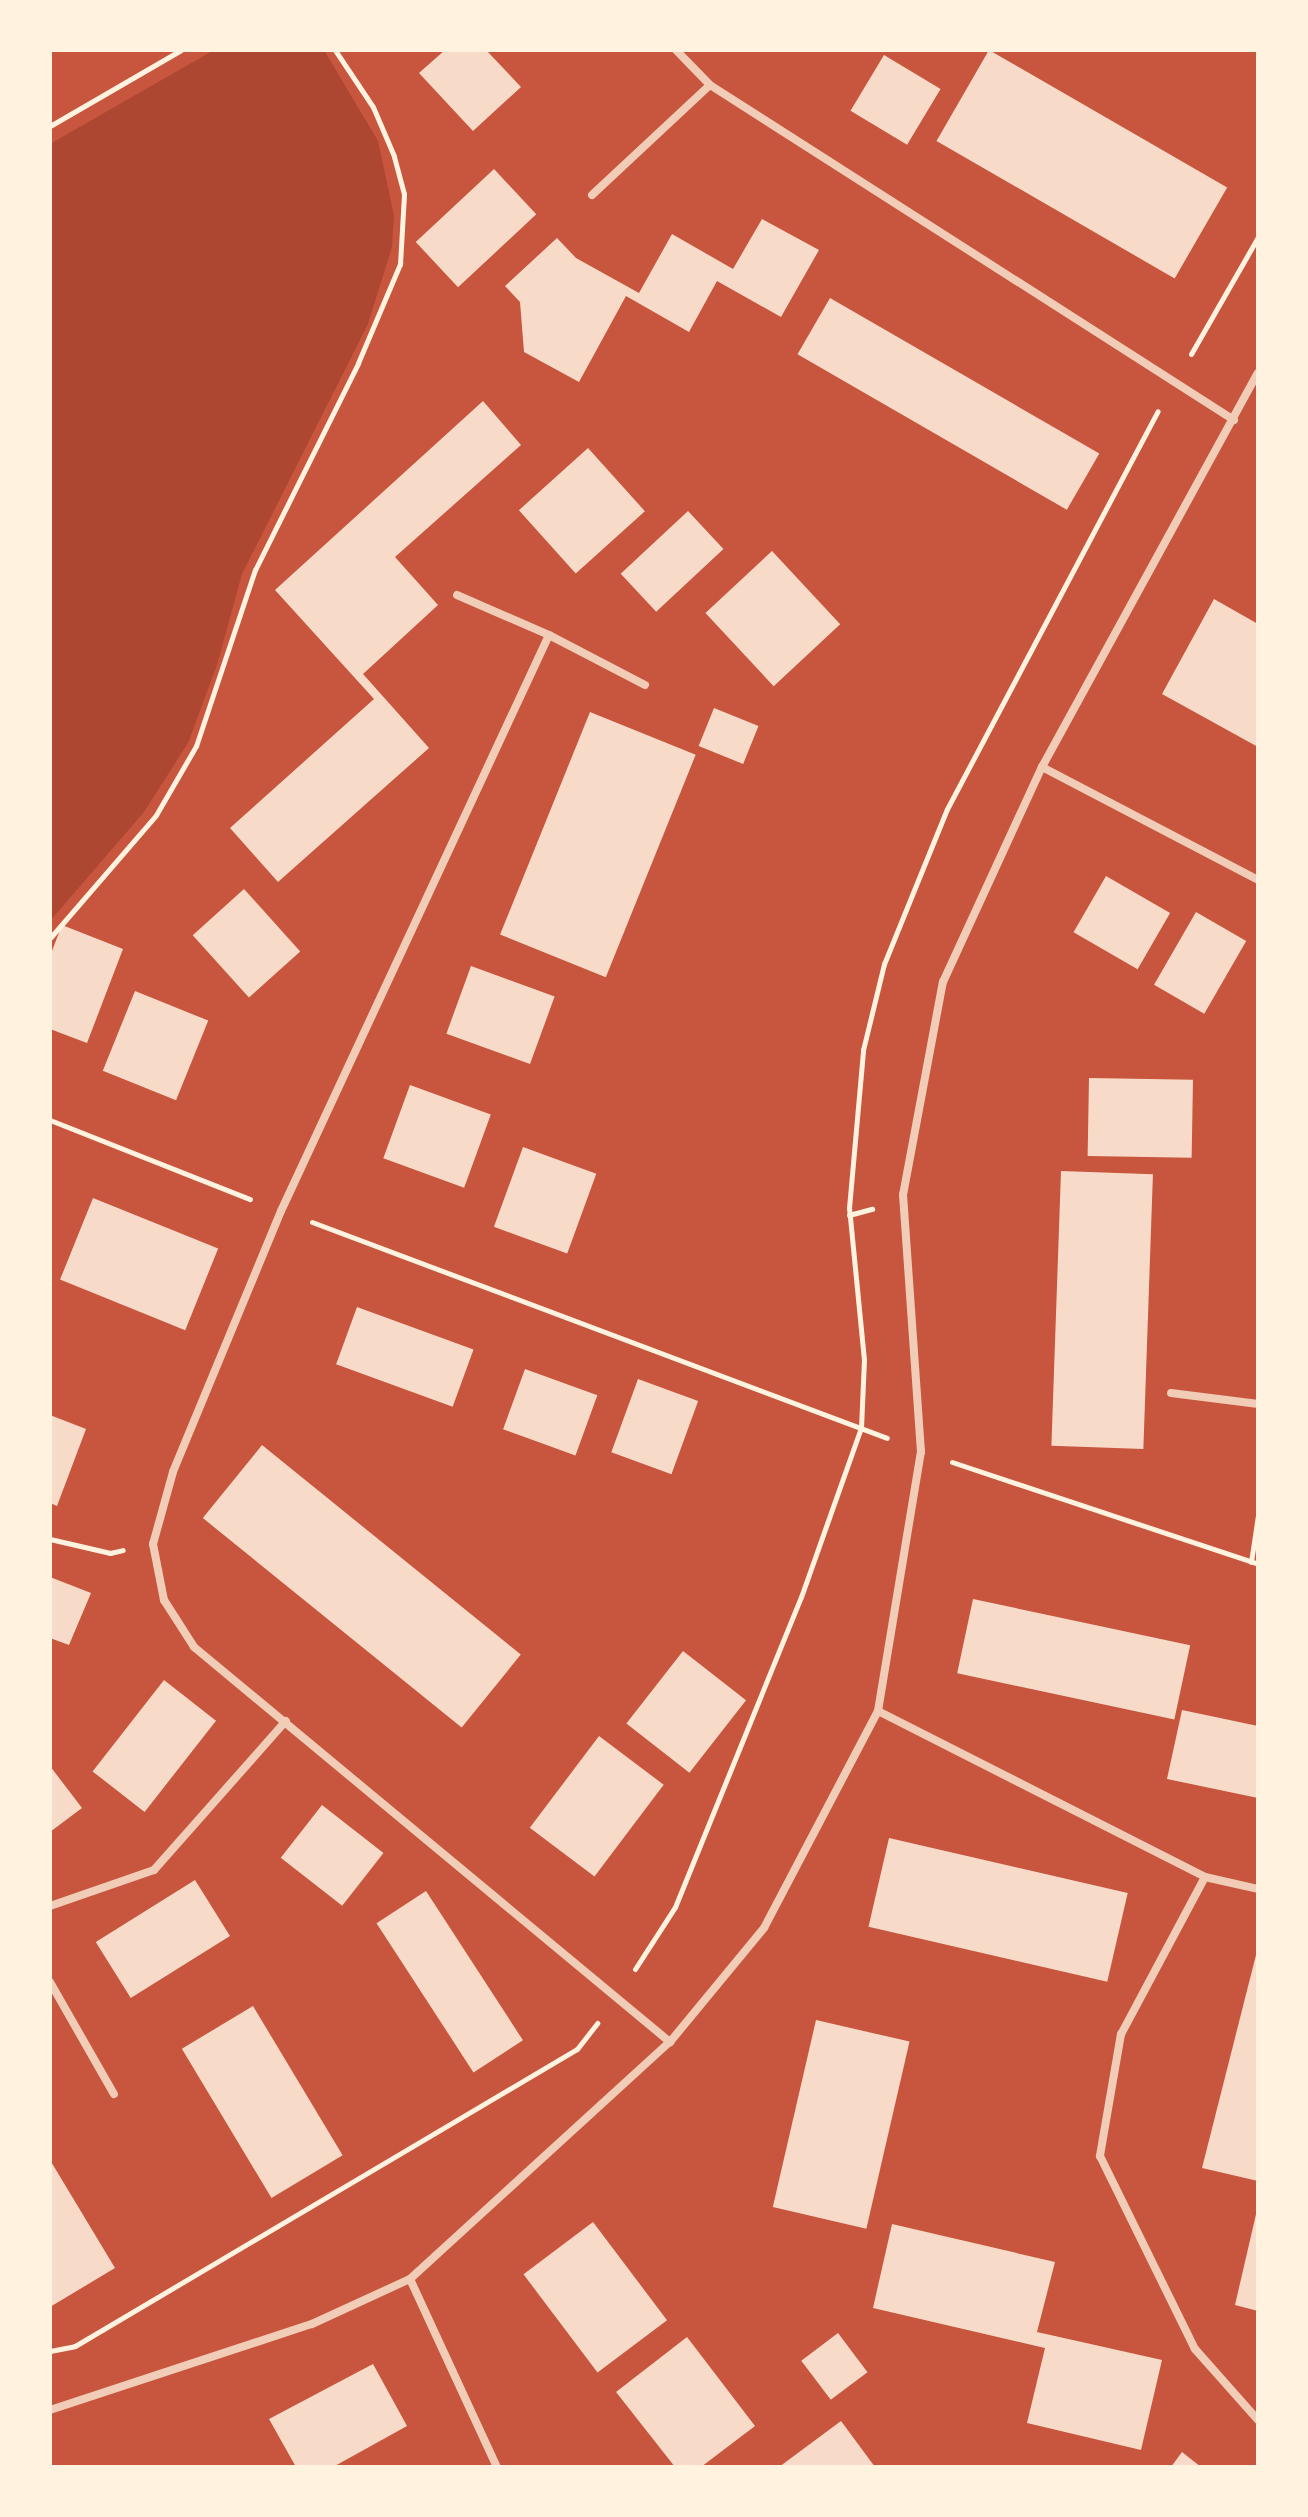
<!DOCTYPE html>
<style>
body{margin:0}
#map{position:relative;width:1308px;height:2517px;overflow:hidden;background:#c8553d;font-family:"Sofia Sans Condensed",sans-serif}
div>[style]{position:absolute}
.green>*{inset:0;background:#ae4732}
.building>*{inset:0;background:#f7dbc8;transform-origin:0 0}
.path>*{height:5px;margin:-2.5px;padding:0 2.5px;transform-origin:2.5px;border-radius:2.5px;background:#fff3e0}
.minor>*{height:8px;margin:-4px;padding:0 4px;transform-origin:4px;border-radius:4px;background:#f1ccb7}
span{translate:-50% -50%;white-space:nowrap;text-align:center;line-height:1.15;-webkit-text-stroke:7px #fff3e0;paint-order:stroke}
.frame{position:absolute;inset:0;border:52px solid #fff3e0;pointer-events:none}
</style>
<div id="map">
<div class="green">
<div style="clip-path:polygon(214px 50px,324px 50px,378px 141px,394px 215px,392px 247px,368px 324px,242px 574px,217px 665px,188px 743px,144px 812px,50px 921px,50px 144px)"></div>
</div>
<div class="building">
<div style="clip-path:polygon(445px 50px,486px 50px,521px 87px,473px 131px,419px 73px)"></div>
<div style="left:989px;top:50px;width:275px;height:105px;rotate:30deg"></div>
<div style="left:884px;top:55px;width:66px;height:65px;rotate:31deg"></div>
<div style="left:494px;top:169px;width:62px;height:107px;rotate:47deg"></div>
<div style="clip-path:polygon(762px 219px,819px 250px,781px 317px,717px 281px,689px 332px,626px 296px,579px 382px,524px 352px,520px 302px,505px 286px,557px 238px,576px 258px,639px 293px,672px 234px,733px 269px)"></div>
<div style="left:830px;top:298px;width:311px;height:65px;rotate:30deg"></div>
<div style="clip-path:polygon(483px 401px,521px 445px,395px 557px,438px 605px,363px 674px,429px 748px,278px 882px,230px 828px,374px 699px,275px 590px)"></div>
<div style="left:588px;top:448px;width:85px;height:93px;rotate:48deg"></div>
<div style="left:688px;top:511px;width:52px;height:92px;rotate:47deg"></div>
<div style="left:772px;top:551px;width:100px;height:91px;rotate:47deg"></div>
<div style="clip-path:polygon(1214px 599px,1258px 624px,1258px 747px,1162px 694px)"></div>
<div style="left:714px;top:708px;width:48px;height:41px;rotate:22deg"></div>
<div style="left:590px;top:712px;width:114px;height:240px;rotate:22deg"></div>
<div style="left:1106px;top:876px;width:74px;height:65px;rotate:30deg"></div>
<div style="left:244px;top:889px;width:84px;height:69px;rotate:48deg"></div>
<div style="left:1196px;top:912px;width:58px;height:84px;rotate:30deg"></div>
<div style="clip-path:polygon(62px 925px,123px 949px,87px 1043px,50px 1029px,50px 956px)"></div>
<div style="left:471px;top:966px;width:89px;height:72px;rotate:20deg"></div>
<div style="left:135px;top:991px;width:79px;height:86px;rotate:22deg"></div>
<div style="left:1089px;top:1078px;width:104px;height:78px;rotate:1deg"></div>
<div style="left:410px;top:1085px;width:86px;height:78px;rotate:20deg"></div>
<div style="left:523px;top:1147px;width:78px;height:85px;rotate:20deg"></div>
<div style="left:1061px;top:1171px;width:92px;height:275px;rotate:2deg"></div>
<div style="left:93px;top:1198px;width:135px;height:88px;rotate:22deg"></div>
<div style="left:357px;top:1307px;width:124px;height:61px;rotate:20deg"></div>
<div style="left:525px;top:1369px;width:77px;height:64px;rotate:20deg"></div>
<div style="left:638px;top:1379px;width:64px;height:78px;rotate:20deg"></div>
<div style="clip-path:polygon(50px 1415px,86px 1429px,57px 1506px,50px 1503px)"></div>
<div style="left:262px;top:1445px;width:333px;height:94px;rotate:39deg"></div>
<div style="clip-path:polygon(50px 1577px,91px 1593px,69px 1645px,50px 1638px)"></div>
<div style="left:973px;top:1599px;width:222px;height:76px;rotate:12deg"></div>
<div style="left:683px;top:1651px;width:80px;height:92px;rotate:38deg"></div>
<div style="left:164px;top:1680px;width:66px;height:116px;rotate:38deg"></div>
<div style="clip-path:polygon(1182px 1710px,1258px 1726px,1258px 1798px,1167px 1779px)"></div>
<div style="left:599px;top:1736px;width:81px;height:115px;rotate:37deg"></div>
<div style="clip-path:polygon(50px 1766px,82px 1808px,50px 1832px)"></div>
<div style="left:322px;top:1805px;width:78px;height:67px;rotate:38deg"></div>
<div style="left:889px;top:1838px;width:245px;height:91px;rotate:13deg"></div>
<div style="left:195px;top:1880px;width:66px;height:117px;rotate:58deg"></div>
<div style="left:426px;top:1891px;width:178px;height:59px;rotate:57deg"></div>
<div style="clip-path:polygon(1257px 1951px,1258px 1952px,1258px 2181px,1202px 2168px)"></div>
<div style="left:253px;top:2006px;width:174px;height:83px;rotate:59deg"></div>
<div style="left:816px;top:2020px;width:96px;height:192px;rotate:13deg"></div>
<div style="clip-path:polygon(50px 2160px,115px 2268px,50px 2307px)"></div>
<div style="clip-path:polygon(1257px 2210px,1258px 2210px,1258px 2311px,1235px 2305px)"></div>
<div style="left:593px;top:2222px;width:123px;height:87px;rotate:53deg"></div>
<div style="clip-path:polygon(892px 2224px,1055px 2262px,1037px 2332px,1162px 2360px,1141px 2450px,1027px 2423px,1045px 2348px,873px 2308px)"></div>
<div style="left:838px;top:2333px;width:49px;height:46px;rotate:53deg"></div>
<div style="clip-path:polygon(687px 2337px,755px 2426px,701px 2467px,675px 2467px,616px 2392px)"></div>
<div style="clip-path:polygon(373px 2364px,407px 2426px,333px 2467px,296px 2467px,269px 2419px)"></div>
<div style="clip-path:polygon(841px 2421px,875px 2467px,779px 2467px)"></div>
<div style="clip-path:polygon(1182px 2452px,1201px 2467px,1171px 2467px)"></div>
</div>
<div class="path">
<div style="left:50px;top:126px;width:151px;rotate:-30.1deg"></div>
<div style="left:1191px;top:354px;width:135px;rotate:-60.2deg"></div>
<div style="left:50px;top:938px;width:162px;rotate:-49.2deg"></div>
<div style="left:156px;top:815px;width:80px;rotate:-59.9deg"></div>
<div style="left:196px;top:746px;width:186px;rotate:-71.5deg"></div>
<div style="left:255px;top:570px;width:231px;rotate:-63.5deg"></div>
<div style="left:358px;top:363px;width:108px;rotate:-67deg"></div>
<div style="left:400px;top:264px;width:70px;rotate:-86.7deg"></div>
<div style="left:404px;top:194px;width:39px;rotate:-105deg"></div>
<div style="left:394px;top:156px;width:53px;rotate:-113.2deg"></div>
<div style="left:373px;top:107px;width:69px;rotate:-123.7deg"></div>
<div style="left:50px;top:1120px;width:215px;rotate:21.6deg"></div>
<div style="left:849px;top:1215px;width:24px;rotate:-15deg"></div>
<div style="left:312px;top:1222px;width:614px;rotate:20.59deg"></div>
<div style="left:952px;top:1462px;width:323px;rotate:18.4deg"></div>
<div style="left:50px;top:1539px;width:62px;rotate:13.1deg"></div>
<div style="left:110px;top:1553px;width:13px;rotate:-13deg"></div>
<div style="left:1251px;top:1562px;width:48px;rotate:-81.5deg"></div>
<div style="left:635px;top:1969px;width:74px;rotate:-57.2deg"></div>
<div style="left:675px;top:1907px;width:335px;rotate:-67.9deg"></div>
<div style="left:801px;top:1597px;width:179px;rotate:-70.5deg"></div>
<div style="left:861px;top:1428px;width:68px;rotate:-87.5deg"></div>
<div style="left:864px;top:1360px;width:153px;rotate:-95.6deg"></div>
<div style="left:849px;top:1208px;width:159px;rotate:-84.9deg"></div>
<div style="left:863px;top:1050px;width:89px;rotate:-76.3deg"></div>
<div style="left:884px;top:964px;width:167px;rotate:-67.9deg"></div>
<div style="left:947px;top:809px;width:450px;rotate:-62.1deg"></div>
<div style="left:50px;top:2351px;width:25px;rotate:-11deg"></div>
<div style="left:75px;top:2346px;width:583px;rotate:-30.61deg"></div>
<div style="left:577px;top:2049px;width:33px;rotate:-52deg"></div>
</div>
<div class="minor">
<div style="left:676px;top:50px;width:49px;rotate:45.8deg"></div>
<div style="left:710px;top:85px;width:622px;rotate:32.59deg"></div>
<div style="left:592px;top:195px;width:161px;rotate:-43deg"></div>
<div style="left:457px;top:595px;width:100px;rotate:23.5deg"></div>
<div style="left:645px;top:685px;width:108px;rotate:-152.5deg"></div>
<div style="left:549px;top:635px;width:635px;rotate:114.95deg"></div>
<div style="left:281px;top:1211px;width:282px;rotate:112.5deg"></div>
<div style="left:173px;top:1472px;width:75px;rotate:105.5deg"></div>
<div style="left:153px;top:1544px;width:57px;rotate:78.9deg"></div>
<div style="left:164px;top:1600px;width:56px;rotate:57.4deg"></div>
<div style="left:194px;top:1647px;width:619px;rotate:39.69deg"></div>
<div style="left:1042px;top:767px;width:244px;rotate:27.6deg"></div>
<div style="left:1171px;top:1393px;width:88px;rotate:7.2deg"></div>
<div style="left:878px;top:1711px;width:367px;rotate:26.9deg"></div>
<div style="left:1205px;top:1877px;width:54px;rotate:12.8deg"></div>
<div style="left:1205px;top:1877px;width:178px;rotate:118.1deg"></div>
<div style="left:1121px;top:2034px;width:124px;rotate:99.8deg"></div>
<div style="left:1100px;top:2156px;width:215px;rotate:63.8deg"></div>
<div style="left:1195px;top:2349px;width:95px;rotate:48.4deg"></div>
<div style="left:50px;top:1906px;width:110px;rotate:-19.1deg"></div>
<div style="left:154px;top:1870px;width:199px;rotate:-48.5deg"></div>
<div style="left:50px;top:1982px;width:129px;rotate:60.3deg"></div>
<div style="left:410px;top:2279px;width:207px;rotate:65.2deg"></div>
<div style="left:50px;top:2410px;width:276px;rotate:-18.2deg"></div>
<div style="left:312px;top:2324px;width:108px;rotate:-24.7deg"></div>
<div style="left:410px;top:2279px;width:352px;rotate:-42.4deg"></div>
<div style="left:670px;top:2042px;width:148px;rotate:-50.5deg"></div>
<div style="left:764px;top:1928px;width:245px;rotate:-62.3deg"></div>
<div style="left:878px;top:1711px;width:263px;rotate:-80.6deg"></div>
<div style="left:921px;top:1452px;width:258px;rotate:-94deg"></div>
<div style="left:903px;top:1195px;width:217px;rotate:-79.4deg"></div>
<div style="left:943px;top:982px;width:237px;rotate:-65.3deg"></div>
<div style="left:1042px;top:767px;width:449px;rotate:-61.3deg"></div>
</div>
<div class="frame"></div>
</div>
